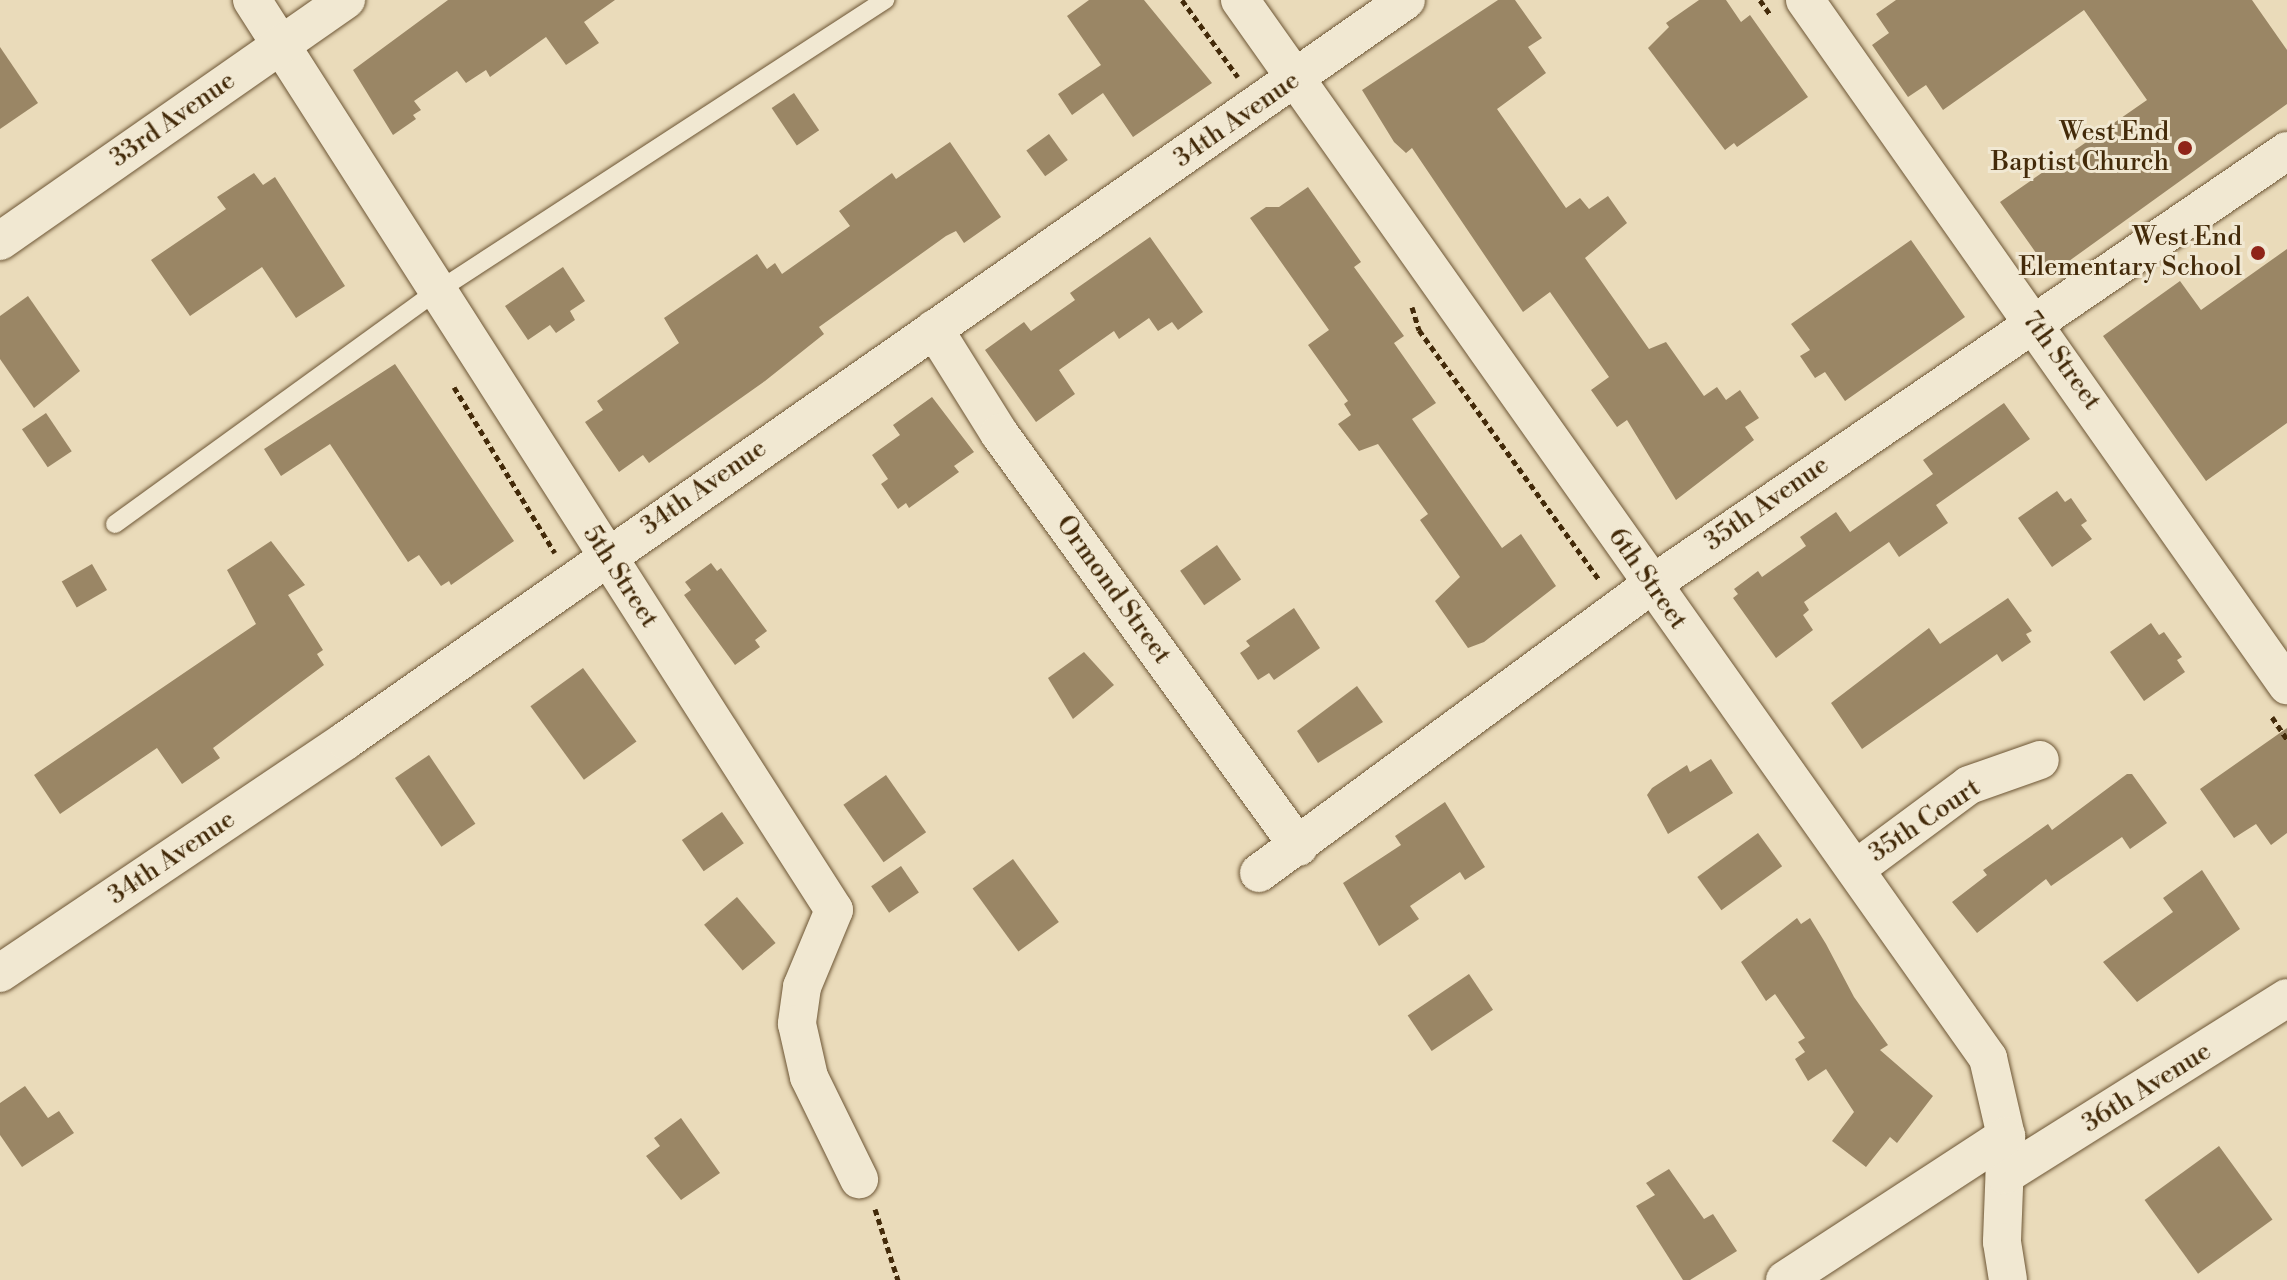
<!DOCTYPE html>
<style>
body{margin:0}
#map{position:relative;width:2287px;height:1280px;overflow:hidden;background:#eadbba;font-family:"Libre Bodoni",serif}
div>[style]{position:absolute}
.building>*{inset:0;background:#9a8665;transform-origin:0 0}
.path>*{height:5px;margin-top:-2.5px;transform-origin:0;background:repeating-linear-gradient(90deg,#432a09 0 6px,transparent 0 10px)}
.roads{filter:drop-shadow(0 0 2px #6d5635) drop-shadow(0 0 2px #6d5635)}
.service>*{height:18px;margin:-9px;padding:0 9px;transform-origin:9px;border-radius:9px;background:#f1e8d2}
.minor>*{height:38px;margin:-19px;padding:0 19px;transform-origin:19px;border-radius:19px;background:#f1e8d2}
.dots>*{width:22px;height:22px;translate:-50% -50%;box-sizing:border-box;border:4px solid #f1e8d2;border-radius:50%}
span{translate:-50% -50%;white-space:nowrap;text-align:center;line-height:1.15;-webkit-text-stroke:6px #f1e8d2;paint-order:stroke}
.street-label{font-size:26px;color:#432a09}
.poi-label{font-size:26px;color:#432a09}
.right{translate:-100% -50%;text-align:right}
</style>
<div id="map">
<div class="building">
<div style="clip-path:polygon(448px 0,615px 0,584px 22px,599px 43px,566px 65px,546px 37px,490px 77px,486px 70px,466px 83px,457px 71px,414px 101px,421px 110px,413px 115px,416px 119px,393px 135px,353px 70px)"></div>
<div style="clip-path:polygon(1089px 0,1144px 0,1212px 83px,1133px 137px,1103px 93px,1072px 115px,1058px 94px,1101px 65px,1067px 16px)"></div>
<div style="clip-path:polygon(1498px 0,1515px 0,1542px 38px,1528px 47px,1546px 73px,1497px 109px,1566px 208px,1580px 198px,1589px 209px,1608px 196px,1627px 223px,1585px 258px,1649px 349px,1666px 342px,1704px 396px,1717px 387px,1726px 400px,1740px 390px,1759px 418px,1745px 427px,1754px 440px,1676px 500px,1627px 420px,1617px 427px,1591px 390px,1609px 377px,1550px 292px,1523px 312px,1412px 148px,1406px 153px,1394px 142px,1362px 90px)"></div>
<div style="clip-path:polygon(1699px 0,1726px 0,1741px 22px,1750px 15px,1808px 97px,1737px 147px,1734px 143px,1725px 150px,1648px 48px,1669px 27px,1666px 23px)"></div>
<div style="clip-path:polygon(1896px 0,2252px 0,2287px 50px,2287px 104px,2051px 274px,2000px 202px,2147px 100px,2084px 10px,1943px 110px,1926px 85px,1908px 97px,1872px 45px,1889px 33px,1876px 14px)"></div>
<div style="clip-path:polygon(0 47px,38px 103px,0 129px)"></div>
<div style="left:794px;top:93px;width:45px;height:27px;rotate:56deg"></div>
<div style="left:1049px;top:134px;width:32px;height:28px;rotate:54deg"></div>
<div style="clip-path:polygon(950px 142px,1001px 217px,964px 243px,956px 231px,946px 236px,819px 327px,824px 334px,765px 381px,649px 463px,643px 455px,619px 472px,585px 422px,603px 410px,597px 401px,679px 343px,664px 318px,757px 254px,767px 269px,775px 263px,782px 274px,850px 226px,839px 211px,892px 173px,896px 179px)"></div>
<div style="clip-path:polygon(254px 173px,263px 185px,275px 177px,345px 286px,296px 318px,262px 267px,190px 316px,151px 260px,226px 209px,217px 197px)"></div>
<div style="clip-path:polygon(1308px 187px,1361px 262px,1354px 267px,1404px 336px,1394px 343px,1436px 403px,1412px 419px,1502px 548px,1521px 534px,1556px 586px,1484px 642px,1468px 648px,1435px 601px,1460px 577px,1420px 520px,1428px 514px,1378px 444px,1359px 451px,1338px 424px,1351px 415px,1344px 404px,1348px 401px,1308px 345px,1329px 330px,1250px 218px,1266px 207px,1279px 207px)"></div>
<div style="clip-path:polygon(1150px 237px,1203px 312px,1178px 330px,1172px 322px,1158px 331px,1149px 318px,1119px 339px,1114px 331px,1059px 370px,1075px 394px,1036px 422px,985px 350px,1024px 322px,1031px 331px,1075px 300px,1070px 293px)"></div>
<div style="clip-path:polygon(1911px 240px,1965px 317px,1845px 401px,1825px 372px,1815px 378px,1800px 356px,1810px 350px,1791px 324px)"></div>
<div style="clip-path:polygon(2287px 249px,2287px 423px,2206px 481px,2103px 336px,2180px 281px,2201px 310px)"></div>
<div style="clip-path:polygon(563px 267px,585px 301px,570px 311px,575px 320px,556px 333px,550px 325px,528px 340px,505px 306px)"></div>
<div style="clip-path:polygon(28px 296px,80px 371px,34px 408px,0 359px,0 316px)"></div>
<div style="clip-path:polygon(395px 364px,514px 541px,451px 585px,449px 581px,441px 586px,419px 555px,408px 562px,330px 444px,281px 476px,264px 449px)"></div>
<div style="clip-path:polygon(932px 397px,974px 452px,954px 466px,959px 472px,909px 508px,906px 503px,898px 509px,881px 484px,888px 479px,872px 455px,900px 435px,893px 425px)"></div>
<div style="clip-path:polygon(2004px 403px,2030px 439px,1936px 505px,1948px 523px,1899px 557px,1889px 542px,1804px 602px,1809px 610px,1803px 615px,1813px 630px,1776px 658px,1733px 598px,1738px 594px,1734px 589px,1758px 571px,1762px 577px,1806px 546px,1800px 537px,1836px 512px,1850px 532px,1933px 474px,1923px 460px)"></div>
<div style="left:46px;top:413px;width:46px;height:29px;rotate:56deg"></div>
<div style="clip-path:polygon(2057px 491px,2065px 502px,2071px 498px,2087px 521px,2081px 525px,2092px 539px,2052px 567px,2018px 518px)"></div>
<div style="clip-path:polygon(271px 541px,305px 585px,288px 595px,323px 650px,317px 654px,324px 665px,213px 748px,220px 758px,182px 784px,157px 748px,60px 814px,34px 775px,256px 624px,227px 570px)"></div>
<div style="left:1217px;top:545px;width:42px;height:45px;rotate:55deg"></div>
<div style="clip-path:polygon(711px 563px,717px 571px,721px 568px,767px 631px,755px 640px,760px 647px,735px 665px,684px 595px,691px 590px,685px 582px)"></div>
<div style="left:92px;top:564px;width:30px;height:35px;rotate:60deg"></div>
<div style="clip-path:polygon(2008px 598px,2032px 631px,2026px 634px,2031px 642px,2002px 662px,1997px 654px,1862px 749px,1831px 703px,1929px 628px,1940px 644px)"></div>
<div style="clip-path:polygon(1294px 608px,1320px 648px,1274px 680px,1269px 673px,1258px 680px,1240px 653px,1250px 646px,1246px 641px)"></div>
<div style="clip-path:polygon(2151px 623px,2159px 635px,2164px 632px,2182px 657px,2177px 660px,2185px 672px,2144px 701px,2110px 652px)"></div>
<div style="clip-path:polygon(1084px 652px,1114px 685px,1073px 719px,1048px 678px)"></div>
<div style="left:583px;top:668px;width:91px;height:65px;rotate:54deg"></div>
<div style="clip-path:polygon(1357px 686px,1383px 722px,1318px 763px,1297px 731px)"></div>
<div style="clip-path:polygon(2287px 728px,2287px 833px,2271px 845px,2256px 824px,2234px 838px,2200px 789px)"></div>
<div style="left:429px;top:755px;width:83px;height:41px;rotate:56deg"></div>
<div style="clip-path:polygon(1711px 759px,1733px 793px,1668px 834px,1647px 795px,1652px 788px,1687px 765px,1690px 772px)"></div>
<div style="clip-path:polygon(2127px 774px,2132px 774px,2167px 823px,2130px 849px,2122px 837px,2051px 886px,2046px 879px,1977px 933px,1952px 902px,1987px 875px,1983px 870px,2048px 824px,2052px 830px)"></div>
<div style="left:886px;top:775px;width:70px;height:52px;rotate:55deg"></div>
<div style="clip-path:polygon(1445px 802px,1485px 867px,1465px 880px,1460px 872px,1410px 906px,1419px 919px,1379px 946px,1343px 883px,1401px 845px,1395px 836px)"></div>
<div style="left:722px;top:812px;width:38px;height:49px;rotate:55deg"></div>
<div style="left:1758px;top:833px;width:41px;height:75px;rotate:54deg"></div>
<div style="left:1013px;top:859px;width:78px;height:50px;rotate:54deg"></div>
<div style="left:901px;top:866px;width:32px;height:36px;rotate:56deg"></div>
<div style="clip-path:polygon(2202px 870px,2240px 929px,2137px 1002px,2103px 962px,2173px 912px,2163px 898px)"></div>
<div style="left:737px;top:897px;width:60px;height:43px;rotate:50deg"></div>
<div style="clip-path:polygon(1797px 918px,1801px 924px,1810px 918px,1826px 944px,1854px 997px,1888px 1045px,1880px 1050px,1933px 1096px,1897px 1143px,1890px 1137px,1866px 1167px,1832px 1141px,1854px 1112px,1826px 1069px,1808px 1081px,1795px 1059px,1805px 1052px,1798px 1042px,1805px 1038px,1775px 994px,1766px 1001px,1741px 962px)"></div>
<div style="left:1469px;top:974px;width:43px;height:74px;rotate:56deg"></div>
<div style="clip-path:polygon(25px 1086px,48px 1118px,59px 1111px,74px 1133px,22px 1167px,0 1135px,0 1103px)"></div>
<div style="clip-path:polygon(681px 1118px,720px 1173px,681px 1200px,646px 1156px,660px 1146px,654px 1138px)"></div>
<div style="left:2219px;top:1146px;width:91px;height:92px;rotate:54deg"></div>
<div style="clip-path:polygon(1669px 1169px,1704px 1219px,1713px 1214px,1737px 1251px,1690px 1280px,1683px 1280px,1636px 1206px,1655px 1195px,1646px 1183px)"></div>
</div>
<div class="path">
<div style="left:1182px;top:0;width:95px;rotate:54deg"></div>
<div style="left:1760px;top:0;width:19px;rotate:55deg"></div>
<div style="left:1412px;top:307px;width:24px;rotate:73deg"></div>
<div style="left:1419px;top:330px;width:309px;rotate:54.2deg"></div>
<div style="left:454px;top:387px;width:194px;rotate:58.7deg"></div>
<div style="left:2272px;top:717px;width:27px;rotate:56deg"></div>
<div style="left:875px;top:1209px;width:75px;rotate:72.1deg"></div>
</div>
<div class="roads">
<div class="service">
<div style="left:115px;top:524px;width:396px;rotate:-35.9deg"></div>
<div style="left:436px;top:292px;width:536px;rotate:-33.04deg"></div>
</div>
<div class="minor">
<div style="left:252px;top:0;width:1080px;rotate:57.4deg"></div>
<div style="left:834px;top:910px;width:83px;rotate:112.6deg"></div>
<div style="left:802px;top:987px;width:37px;rotate:98deg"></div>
<div style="left:797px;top:1024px;width:54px;rotate:77.2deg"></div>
<div style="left:809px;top:1077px;width:114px;rotate:63.9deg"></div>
<div style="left:1240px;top:0;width:1296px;rotate:54.74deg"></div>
<div style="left:1988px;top:1058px;width:80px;rotate:77deg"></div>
<div style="left:2006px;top:1136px;width:106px;rotate:92.2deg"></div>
<div style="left:2002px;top:1242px;width:38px;rotate:81deg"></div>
<div style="left:1805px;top:0;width:838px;rotate:54.87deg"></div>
<div style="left:0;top:241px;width:422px;rotate:-34.9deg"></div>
<div style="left:934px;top:329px;width:123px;rotate:58deg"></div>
<div style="left:999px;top:433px;width:511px;rotate:54.07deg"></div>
<div style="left:1857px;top:868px;width:139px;rotate:-36.5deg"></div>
<div style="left:1969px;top:785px;width:75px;rotate:-19.4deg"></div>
<div style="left:1259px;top:873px;width:486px;rotate:-36.3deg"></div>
<div style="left:1651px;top:585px;width:770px;rotate:-34.31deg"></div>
<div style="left:0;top:973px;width:416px;rotate:-33.9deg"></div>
<div style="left:345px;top:741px;width:1294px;rotate:-34.93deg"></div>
<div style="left:2005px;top:1175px;width:333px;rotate:-32.1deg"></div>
<div style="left:1785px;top:1280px;width:264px;rotate:-33.1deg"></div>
</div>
</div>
<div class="dots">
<div style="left:2185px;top:148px;background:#8f2418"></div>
<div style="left:2258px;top:253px;background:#8f2418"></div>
</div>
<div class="street-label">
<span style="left:173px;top:120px;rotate:-35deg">33rd Avenue</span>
<span style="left:1237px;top:120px;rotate:-35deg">34th Avenue</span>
<span style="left:2061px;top:361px;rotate:54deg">7th Street</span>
<span style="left:704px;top:488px;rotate:-35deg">34th Avenue</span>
<span style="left:1767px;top:504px;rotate:-35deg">35th Avenue</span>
<span style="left:620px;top:577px;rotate:57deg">5th Street</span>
<span style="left:1647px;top:579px;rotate:55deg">6th Street</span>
<span style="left:1113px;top:590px;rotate:54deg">Ormond Street</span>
<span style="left:1925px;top:821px;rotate:-34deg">35th Court</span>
<span style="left:172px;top:858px;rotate:-34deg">34th Avenue</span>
<span style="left:2147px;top:1088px;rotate:-32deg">36th Avenue</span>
</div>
<div class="poi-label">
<span class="right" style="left:2169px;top:148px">West End<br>Baptist Church</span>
<span class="right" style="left:2242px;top:253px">West End<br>Elementary School</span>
</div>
</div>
